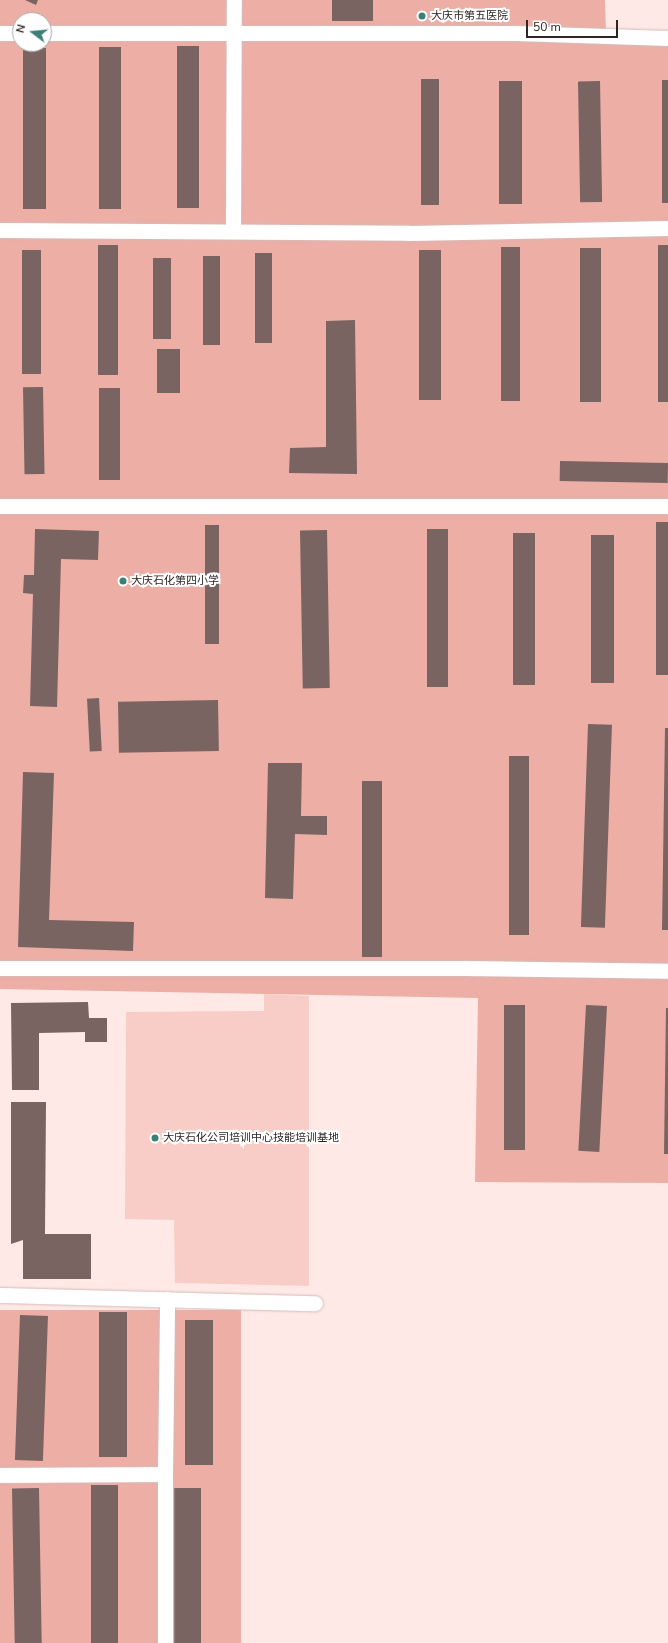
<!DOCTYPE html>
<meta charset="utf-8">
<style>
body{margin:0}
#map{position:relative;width:668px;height:1643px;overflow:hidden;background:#fee9e6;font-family:"Nunito Sans","Noto Sans SC",sans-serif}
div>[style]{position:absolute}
.green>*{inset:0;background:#f8cdc7}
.forest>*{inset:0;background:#edaea6;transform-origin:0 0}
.building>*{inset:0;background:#7a6461;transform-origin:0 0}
.roads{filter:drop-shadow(0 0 1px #d4bcb8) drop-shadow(0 0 1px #d4bcb8)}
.street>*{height:15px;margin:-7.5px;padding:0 7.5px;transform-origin:7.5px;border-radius:7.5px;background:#fff}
.dots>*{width:11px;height:11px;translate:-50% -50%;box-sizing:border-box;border:2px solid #fff;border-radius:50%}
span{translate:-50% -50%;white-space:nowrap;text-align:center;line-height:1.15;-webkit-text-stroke:4px #fff;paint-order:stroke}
.poi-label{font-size:11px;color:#2e2524}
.left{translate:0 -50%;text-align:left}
.north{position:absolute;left:12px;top:12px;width:40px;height:40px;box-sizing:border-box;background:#fff;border:1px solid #aba8a7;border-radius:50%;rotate:286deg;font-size:11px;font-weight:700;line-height:16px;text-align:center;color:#2e2524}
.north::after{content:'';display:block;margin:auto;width:14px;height:18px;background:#398077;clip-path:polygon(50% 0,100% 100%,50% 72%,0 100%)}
.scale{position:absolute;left:526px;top:20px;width:92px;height:18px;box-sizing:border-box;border:2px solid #2e2524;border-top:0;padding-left:5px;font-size:12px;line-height:14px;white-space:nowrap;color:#2e2524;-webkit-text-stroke:3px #fff;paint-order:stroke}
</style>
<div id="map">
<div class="green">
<div style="clip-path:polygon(264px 994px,309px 996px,309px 1286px,175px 1283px,174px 1220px,125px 1219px,126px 1012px,264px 1011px)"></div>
</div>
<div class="forest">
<div style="clip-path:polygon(evenodd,0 0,605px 0,606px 33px,668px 39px,668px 1183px,475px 1182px,478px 998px,0 989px,0 0,20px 20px,44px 20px,44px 44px,20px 44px,20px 20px)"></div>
<div style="left:0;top:1310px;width:241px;height:333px"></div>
</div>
<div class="building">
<div style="clip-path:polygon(25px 0,38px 0,36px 5px)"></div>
<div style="left:332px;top:0;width:41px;height:21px"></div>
<div style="left:177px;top:46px;width:22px;height:162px"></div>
<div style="left:99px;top:47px;width:22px;height:162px"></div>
<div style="left:23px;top:48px;width:23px;height:161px"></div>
<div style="left:421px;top:79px;width:18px;height:126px"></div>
<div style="left:662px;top:80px;width:6px;height:123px"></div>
<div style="left:522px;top:81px;width:123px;height:23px;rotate:90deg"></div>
<div style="left:600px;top:81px;width:121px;height:22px;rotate:89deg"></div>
<div style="left:98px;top:245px;width:20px;height:130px"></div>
<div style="left:658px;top:245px;width:10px;height:157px"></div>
<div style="left:501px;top:247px;width:19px;height:154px"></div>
<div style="left:601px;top:248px;width:154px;height:21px;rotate:90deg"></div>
<div style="left:22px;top:250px;width:19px;height:124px"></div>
<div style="left:419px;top:250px;width:22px;height:150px"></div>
<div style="left:255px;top:253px;width:17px;height:90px"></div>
<div style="left:203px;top:256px;width:17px;height:89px"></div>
<div style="left:153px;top:258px;width:18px;height:81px"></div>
<div style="clip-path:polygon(355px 320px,357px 474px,289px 473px,290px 448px,326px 447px,326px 321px)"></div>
<div style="left:157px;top:349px;width:23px;height:44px"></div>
<div style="left:43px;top:387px;width:87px;height:20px;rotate:89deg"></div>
<div style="left:99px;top:388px;width:21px;height:92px"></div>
<div style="left:560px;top:461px;width:108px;height:20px;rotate:1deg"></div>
<div style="left:656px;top:522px;width:12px;height:153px"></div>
<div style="left:205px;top:525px;width:14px;height:119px"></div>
<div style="clip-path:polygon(35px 529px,99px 531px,98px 560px,61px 559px,57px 707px,30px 706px,33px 594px,23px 593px,24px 575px,34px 575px)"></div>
<div style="left:427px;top:529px;width:21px;height:158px"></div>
<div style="left:327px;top:530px;width:158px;height:27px;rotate:89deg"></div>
<div style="left:513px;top:533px;width:22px;height:152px"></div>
<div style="left:591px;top:535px;width:23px;height:148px"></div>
<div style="left:99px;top:698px;width:53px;height:12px;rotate:87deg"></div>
<div style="left:218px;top:700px;width:51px;height:100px;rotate:89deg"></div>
<div style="left:588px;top:724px;width:24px;height:203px;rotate:2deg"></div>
<div style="clip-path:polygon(665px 728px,668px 728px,668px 930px,662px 930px)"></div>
<div style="left:509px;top:756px;width:20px;height:179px"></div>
<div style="clip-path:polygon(268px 763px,302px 763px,301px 816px,327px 816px,327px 835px,295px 834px,293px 899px,265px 898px)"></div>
<div style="clip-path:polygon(23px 772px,54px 773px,49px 920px,134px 922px,133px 951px,18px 947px)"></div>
<div style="left:362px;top:781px;width:20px;height:176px"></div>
<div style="clip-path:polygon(88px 1002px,89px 1018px,107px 1018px,107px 1042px,85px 1042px,85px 1032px,39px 1033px,39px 1090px,12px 1090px,11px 1003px)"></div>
<div style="left:504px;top:1005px;width:21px;height:145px"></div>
<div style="left:586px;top:1005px;width:21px;height:146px;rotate:3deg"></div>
<div style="clip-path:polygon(666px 1008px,668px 1008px,668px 1154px,664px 1154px)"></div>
<div style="clip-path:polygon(11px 1102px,46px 1102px,45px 1234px,91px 1234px,91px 1279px,23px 1279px,23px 1240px,11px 1244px)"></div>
<div style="left:99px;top:1312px;width:28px;height:145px"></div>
<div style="left:20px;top:1315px;width:28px;height:145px;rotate:2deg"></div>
<div style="left:185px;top:1320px;width:28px;height:145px"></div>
<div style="left:91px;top:1485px;width:27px;height:158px"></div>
<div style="left:39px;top:1488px;width:155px;height:27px;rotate:89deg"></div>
<div style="left:174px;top:1488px;width:27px;height:155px"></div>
</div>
<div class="roads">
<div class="street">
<div style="left:0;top:33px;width:20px"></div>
<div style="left:44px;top:33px;width:472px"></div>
<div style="left:516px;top:33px;width:152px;rotate:1.9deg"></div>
<div style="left:0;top:230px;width:409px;rotate:0.4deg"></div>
<div style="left:409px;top:233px;width:259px;rotate:-1.1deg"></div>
<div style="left:233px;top:231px;width:231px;rotate:-89.8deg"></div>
<div style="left:0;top:506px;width:668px"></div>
<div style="left:0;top:968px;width:463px"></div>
<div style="left:463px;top:968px;width:205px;rotate:0.8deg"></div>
<div style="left:0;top:1295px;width:315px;rotate:1.5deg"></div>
<div style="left:165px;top:1474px;width:169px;rotate:90deg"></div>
<div style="left:0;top:1475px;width:165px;rotate:-0.3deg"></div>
<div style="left:165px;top:1474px;width:175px;rotate:-89.3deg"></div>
</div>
</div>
<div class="dots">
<div style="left:422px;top:16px;background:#398077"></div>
<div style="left:123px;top:581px;background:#398077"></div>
<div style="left:155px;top:1138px;background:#398077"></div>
</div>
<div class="poi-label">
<span class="left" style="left:431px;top:16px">大庆市第五医院</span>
<span class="left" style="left:131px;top:581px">大庆石化第四小学</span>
<span class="left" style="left:163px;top:1138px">大庆石化公司培训中心技能培训基地</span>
</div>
<div class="north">N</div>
<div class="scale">50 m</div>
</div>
